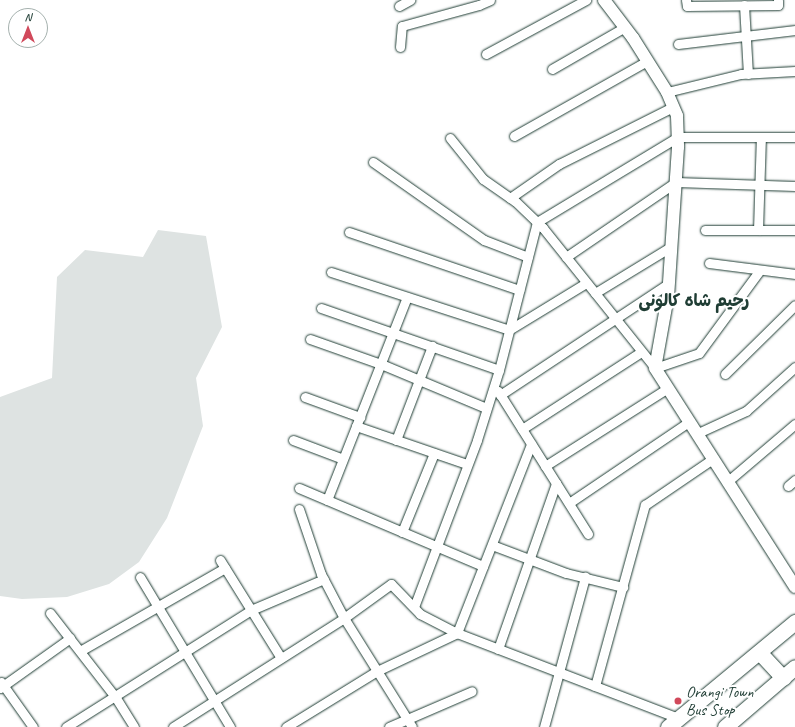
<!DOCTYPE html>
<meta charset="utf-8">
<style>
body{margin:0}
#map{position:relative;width:795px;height:727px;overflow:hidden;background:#fff;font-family:Caveat,"Playpen Sans Arabic",sans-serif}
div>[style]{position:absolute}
.green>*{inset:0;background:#dee3e2}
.roads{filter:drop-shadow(0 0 1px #1f3d34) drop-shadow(0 0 1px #1f3d34)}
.minor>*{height:9px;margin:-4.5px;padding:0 4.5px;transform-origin:4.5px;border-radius:4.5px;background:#fff}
.tertiary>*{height:12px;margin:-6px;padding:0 6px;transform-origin:6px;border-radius:6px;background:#fff}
.primary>*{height:15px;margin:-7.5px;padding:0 7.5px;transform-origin:7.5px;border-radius:7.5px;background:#fff}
.dots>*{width:11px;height:11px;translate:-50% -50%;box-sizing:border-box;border:2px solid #fff;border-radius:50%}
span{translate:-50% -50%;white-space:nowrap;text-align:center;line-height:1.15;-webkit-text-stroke:4px #fff;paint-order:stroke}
.poi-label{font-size:16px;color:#1f3d34}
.left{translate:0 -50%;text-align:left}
.neighbourhood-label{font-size:17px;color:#1f3d34;font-weight:700}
.north{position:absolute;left:8px;top:8px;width:40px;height:40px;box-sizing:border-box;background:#fff;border:1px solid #a5b1ae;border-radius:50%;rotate:0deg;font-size:11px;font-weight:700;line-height:16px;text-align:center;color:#1f3d34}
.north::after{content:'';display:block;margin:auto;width:14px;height:18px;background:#d1495b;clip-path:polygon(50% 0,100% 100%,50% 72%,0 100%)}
</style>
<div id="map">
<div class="green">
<div style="clip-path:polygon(158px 230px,206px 236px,222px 327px,196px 378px,203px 426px,167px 518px,139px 562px,109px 584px,67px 597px,22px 599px,0 596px,0 397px,52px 378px,57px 277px,85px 250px,143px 257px)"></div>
</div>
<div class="roads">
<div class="minor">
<div style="left:686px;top:0;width:6px;rotate:81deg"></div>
<div style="left:687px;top:6px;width:91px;rotate:-0.6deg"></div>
<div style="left:778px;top:5px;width:5px;rotate:-90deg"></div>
<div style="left:744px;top:5px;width:69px;rotate:86.7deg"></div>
<div style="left:399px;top:6px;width:13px;rotate:-29deg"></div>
<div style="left:678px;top:44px;width:118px;rotate:-6.8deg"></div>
<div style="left:400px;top:47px;width:21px;rotate:-85deg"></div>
<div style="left:402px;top:26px;width:80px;rotate:-15.3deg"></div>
<div style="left:479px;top:5px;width:12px;rotate:-24deg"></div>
<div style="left:486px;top:54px;width:114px;rotate:-28.4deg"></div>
<div style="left:552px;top:69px;width:84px;rotate:-29.9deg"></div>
<div style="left:667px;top:92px;width:76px;rotate:-13.7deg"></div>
<div style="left:741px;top:74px;width:54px;rotate:-3.2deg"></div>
<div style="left:514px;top:136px;width:153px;rotate:-29.4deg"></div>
<div style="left:450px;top:138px;width:53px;rotate:51.2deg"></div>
<div style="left:483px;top:179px;width:39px;rotate:35deg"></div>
<div style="left:515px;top:201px;width:39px;rotate:44deg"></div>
<div style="left:543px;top:228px;width:179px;rotate:51.3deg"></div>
<div style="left:655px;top:368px;width:46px;rotate:-18.8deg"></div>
<div style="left:699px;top:353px;width:103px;rotate:-53.7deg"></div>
<div style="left:373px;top:162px;width:136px;rotate:35.1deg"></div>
<div style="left:484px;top:240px;width:47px;rotate:21.1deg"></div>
<div style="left:510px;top:198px;width:60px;rotate:-34.8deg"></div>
<div style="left:559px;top:164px;width:127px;rotate:-26.6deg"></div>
<div style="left:705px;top:230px;width:90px"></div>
<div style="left:758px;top:230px;width:93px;rotate:-88.2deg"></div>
<div style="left:349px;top:232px;width:180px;rotate:18.8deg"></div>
<div style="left:566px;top:257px;width:133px;rotate:-34.3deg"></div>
<div style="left:676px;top:182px;width:119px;rotate:1.9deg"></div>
<div style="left:709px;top:263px;width:87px;rotate:7.3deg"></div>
<div style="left:331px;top:272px;width:187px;rotate:18deg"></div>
<div style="left:509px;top:330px;width:90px;rotate:-31.4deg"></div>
<div style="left:595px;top:293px;width:90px;rotate:-31.4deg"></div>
<div style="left:321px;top:308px;width:188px;rotate:19.2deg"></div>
<div style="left:310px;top:339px;width:75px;rotate:19.4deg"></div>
<div style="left:381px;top:364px;width:114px;rotate:22.7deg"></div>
<div style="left:725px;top:374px;width:98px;rotate:-44.6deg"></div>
<div style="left:498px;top:391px;width:169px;rotate:57.8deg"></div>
<div style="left:500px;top:395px;width:203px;rotate:-33.5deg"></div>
<div style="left:305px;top:397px;width:59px;rotate:20deg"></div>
<div style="left:356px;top:426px;width:117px;rotate:18.9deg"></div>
<div style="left:522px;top:429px;width:142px;rotate:-32.9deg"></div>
<div style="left:698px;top:433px;width:53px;rotate:-24.6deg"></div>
<div style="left:746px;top:411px;width:66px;rotate:-41.9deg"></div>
<div style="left:293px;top:440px;width:53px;rotate:20.8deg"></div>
<div style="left:396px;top:440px;width:101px;rotate:-69deg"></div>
<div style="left:545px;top:466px;width:146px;rotate:-32.4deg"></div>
<div style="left:728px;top:481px;width:88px;rotate:-40.4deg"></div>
<div style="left:788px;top:486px;width:9px;rotate:-41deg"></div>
<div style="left:299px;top:488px;width:200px;rotate:23deg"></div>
<div style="left:327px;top:500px;width:218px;rotate:-68.5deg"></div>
<div style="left:569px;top:503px;width:146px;rotate:-34.1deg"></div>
<div style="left:299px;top:509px;width:69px;rotate:71.3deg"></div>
<div style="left:321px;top:574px;width:50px;rotate:62.4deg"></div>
<div style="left:344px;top:618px;width:128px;rotate:58deg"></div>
<div style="left:402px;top:532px;width:85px;rotate:-67.9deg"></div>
<div style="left:492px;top:545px;width:79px;rotate:20.7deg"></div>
<div style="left:566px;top:573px;width:59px;rotate:13.8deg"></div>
<div style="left:220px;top:560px;width:115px;rotate:58.1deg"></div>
<div style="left:140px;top:577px;width:175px;rotate:59deg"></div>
<div style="left:414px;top:607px;width:178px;rotate:-69.3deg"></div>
<div style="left:477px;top:440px;width:73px;rotate:-72.6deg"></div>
<div style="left:499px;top:370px;width:153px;rotate:-75.6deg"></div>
<div style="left:537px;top:222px;width:165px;rotate:-31.1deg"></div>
<div style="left:678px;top:137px;width:117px"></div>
<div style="left:50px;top:613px;width:108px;rotate:52.2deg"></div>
<div style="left:116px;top:698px;width:34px;rotate:58deg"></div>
<div style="left:498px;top:649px;width:176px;rotate:-70.7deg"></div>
<div style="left:80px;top:651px;width:167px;rotate:-29.8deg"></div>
<div style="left:1px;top:682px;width:55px;rotate:54.6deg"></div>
<div style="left:595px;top:686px;width:188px;rotate:-74.6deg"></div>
<div style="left:645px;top:505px;width:83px;rotate:-34.3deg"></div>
<div style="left:0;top:688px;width:86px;rotate:-35.5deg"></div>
<div style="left:66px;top:727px;width:219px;rotate:-32.3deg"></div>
<div style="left:251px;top:610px;width:79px;rotate:-23deg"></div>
<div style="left:173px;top:727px;width:203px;rotate:-32.5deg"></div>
<div style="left:344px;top:618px;width:58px;rotate:-35.9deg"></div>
<div style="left:391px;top:584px;width:42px;rotate:46deg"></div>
<div style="left:420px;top:614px;width:42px;rotate:27.2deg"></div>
<div style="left:457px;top:633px;width:237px;rotate:21deg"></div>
<div style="left:286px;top:727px;width:107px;rotate:-31.6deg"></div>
<div style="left:377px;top:671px;width:89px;rotate:-25.4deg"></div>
<div style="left:457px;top:633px;width:203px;rotate:-68.6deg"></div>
<div style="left:389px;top:727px;width:90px;rotate:-23.4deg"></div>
<div style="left:544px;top:727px;width:156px;rotate:-74.7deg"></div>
</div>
<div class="tertiary">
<div style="left:604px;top:0;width:48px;rotate:52.7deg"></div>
<div style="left:633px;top:38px;width:64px;rotate:57.8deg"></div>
<div style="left:667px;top:92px;width:26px;rotate:67deg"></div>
<div style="left:677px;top:116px;width:31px;rotate:88deg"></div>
<div style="left:678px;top:147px;width:149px;rotate:93.8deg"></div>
<div style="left:668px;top:296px;width:73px;rotate:100.2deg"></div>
<div style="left:655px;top:368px;width:260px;rotate:57.4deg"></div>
</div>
<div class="primary">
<div style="left:760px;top:653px;width:34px;rotate:47deg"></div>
<div style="left:668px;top:727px;width:165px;rotate:-39.6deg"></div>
<div style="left:725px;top:727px;width:92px;rotate:-40.6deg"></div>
</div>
</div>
<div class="dots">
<div style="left:678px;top:701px;background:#d1495b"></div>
</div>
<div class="poi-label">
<span class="left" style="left:686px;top:701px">Orangi Town<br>Bus Stop</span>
</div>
<div class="neighbourhood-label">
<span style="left:694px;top:301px">رحیم شاہ کالونی</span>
</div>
<div class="north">N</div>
</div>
